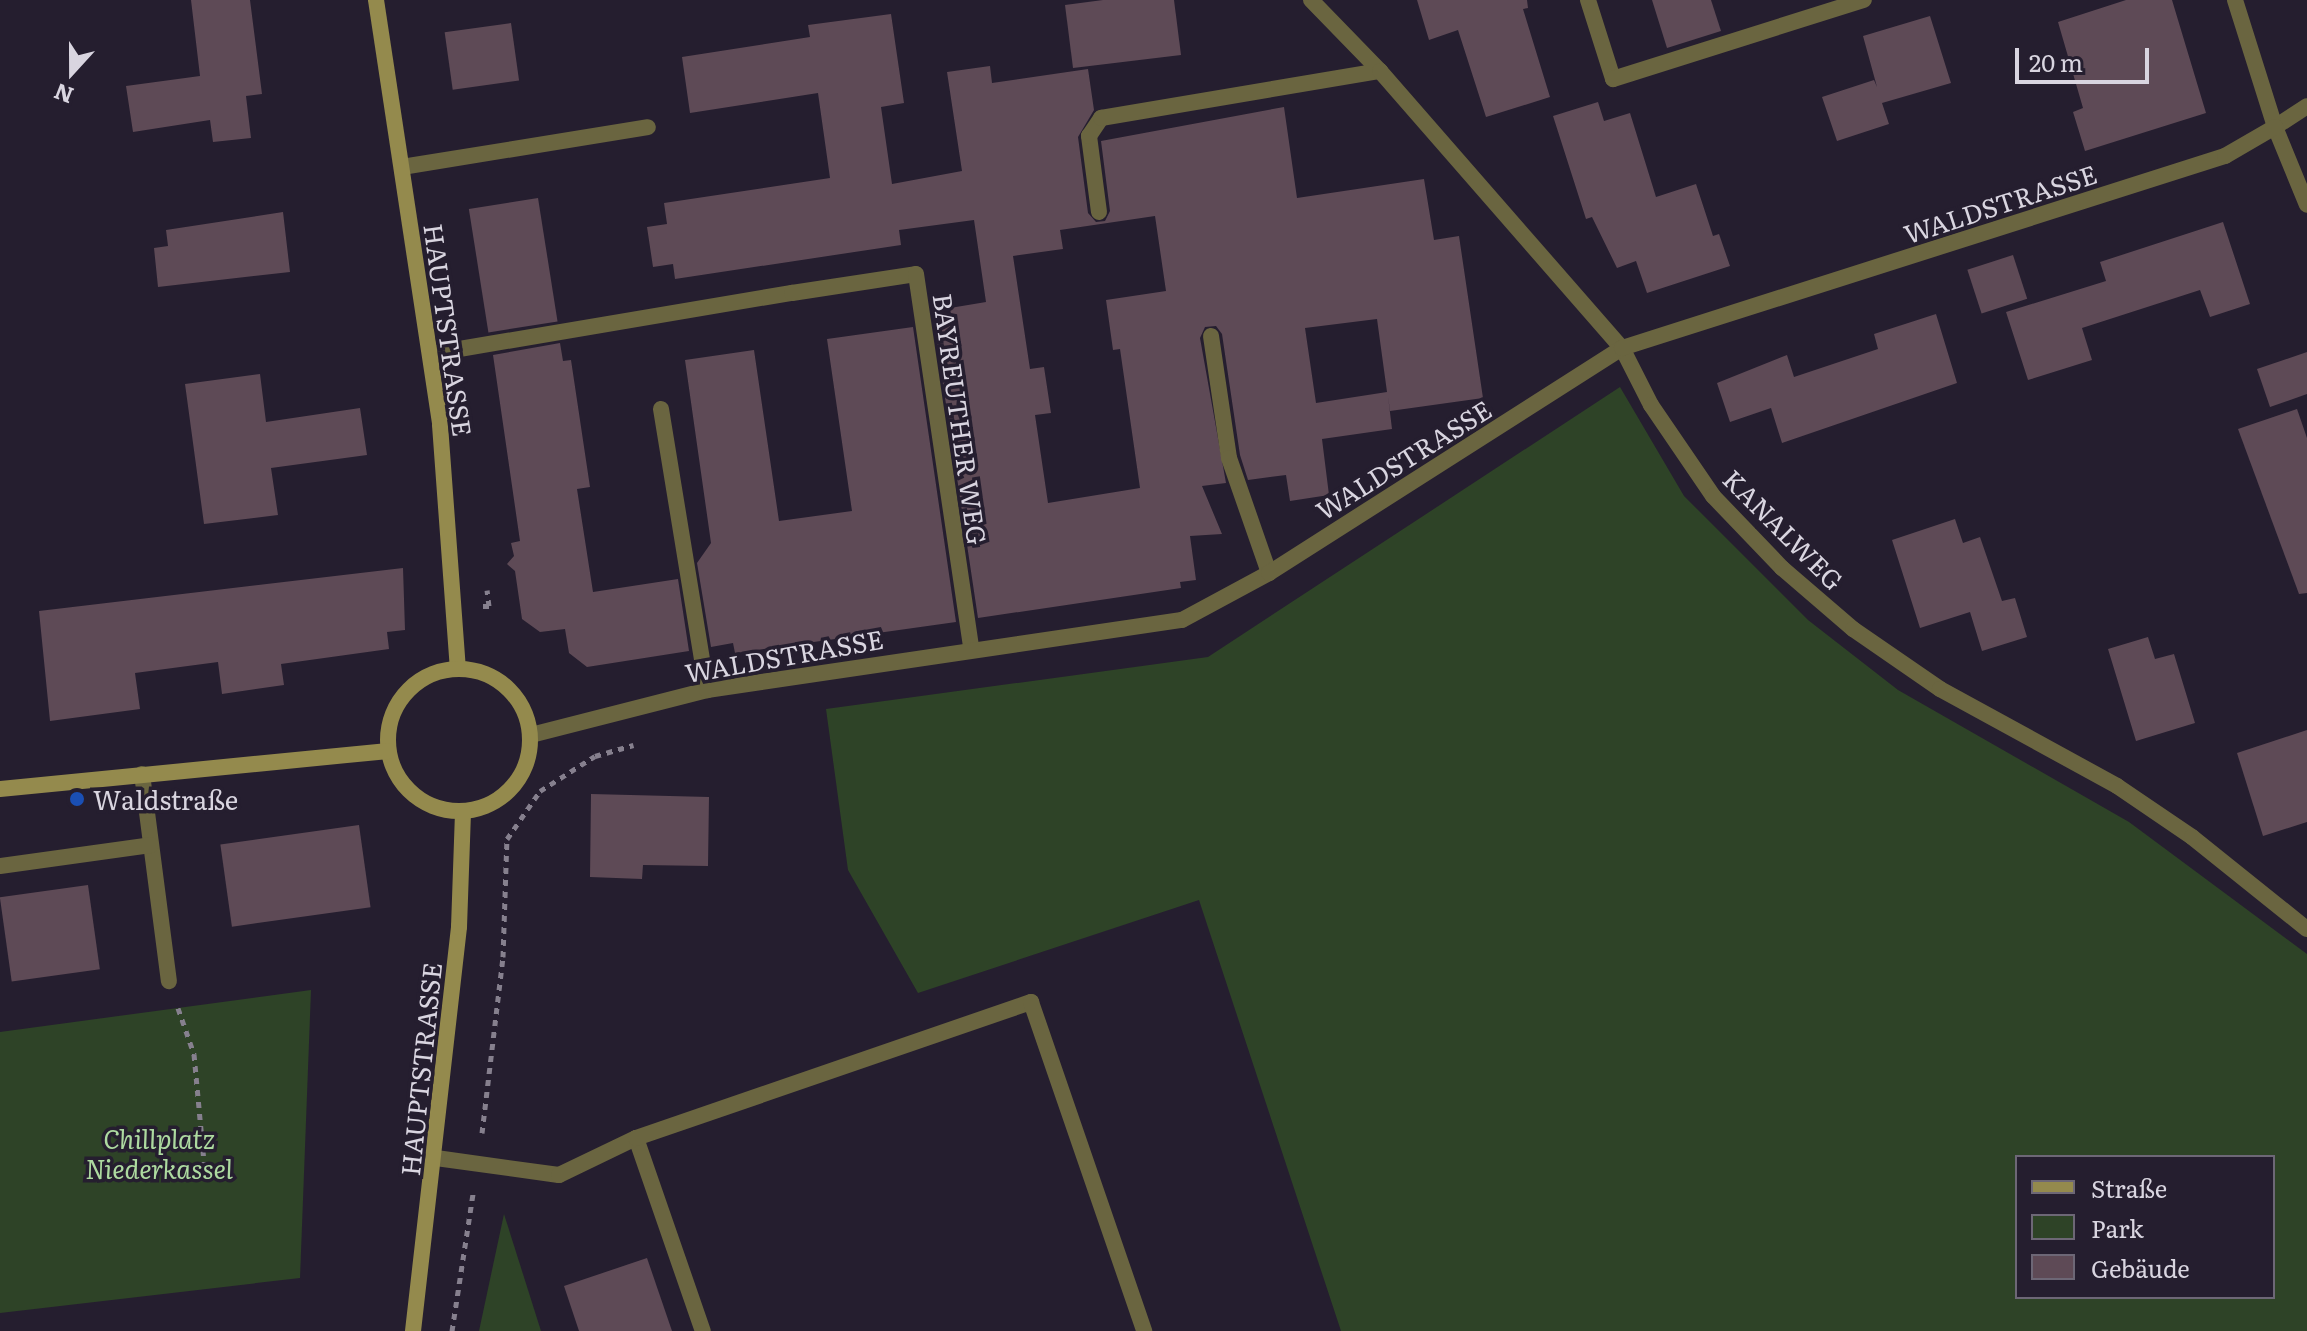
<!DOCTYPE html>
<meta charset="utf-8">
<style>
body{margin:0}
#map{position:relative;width:2307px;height:1331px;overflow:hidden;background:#251e2f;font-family:Literata,serif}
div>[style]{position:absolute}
.green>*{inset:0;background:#2e4327}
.building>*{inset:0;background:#5e4a56;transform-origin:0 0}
.path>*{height:5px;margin-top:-2.5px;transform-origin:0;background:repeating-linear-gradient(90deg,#86808e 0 6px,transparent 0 12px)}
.lane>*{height:16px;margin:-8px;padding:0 8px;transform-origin:8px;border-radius:8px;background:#6a6540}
.street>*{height:16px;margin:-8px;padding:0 8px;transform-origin:8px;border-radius:8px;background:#6a6540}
.secondary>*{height:16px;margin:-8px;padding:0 8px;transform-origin:8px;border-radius:8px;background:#948a4d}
.secondary>.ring{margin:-8px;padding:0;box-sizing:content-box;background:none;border:16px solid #948a4d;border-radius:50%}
.dots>*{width:22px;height:22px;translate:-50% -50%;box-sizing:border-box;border:4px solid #251e2f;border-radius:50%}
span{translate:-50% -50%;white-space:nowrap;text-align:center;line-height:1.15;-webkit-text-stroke:7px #251e2f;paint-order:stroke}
.street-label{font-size:26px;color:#d9d5e0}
.poi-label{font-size:26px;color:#d9d5e0}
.left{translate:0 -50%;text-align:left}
.park-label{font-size:26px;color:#addaa0;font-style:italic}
.legend{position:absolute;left:2015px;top:1155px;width:260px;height:144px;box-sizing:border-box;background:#251e2f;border:2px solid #6d6776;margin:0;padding:10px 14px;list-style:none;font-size:24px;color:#d9d5e0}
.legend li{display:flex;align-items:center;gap:16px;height:40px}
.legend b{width:40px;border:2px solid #6d6776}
.north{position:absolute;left:32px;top:32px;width:80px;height:80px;-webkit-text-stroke:6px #251e2f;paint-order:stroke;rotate:201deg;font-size:22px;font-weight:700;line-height:32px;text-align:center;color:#d9d5e0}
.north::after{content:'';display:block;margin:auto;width:28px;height:36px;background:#d9d5e0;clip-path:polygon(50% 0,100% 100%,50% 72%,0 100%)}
.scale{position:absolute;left:2015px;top:48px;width:134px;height:36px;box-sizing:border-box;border:4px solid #d9d5e0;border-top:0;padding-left:10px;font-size:24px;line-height:28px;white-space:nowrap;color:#d9d5e0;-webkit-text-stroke:6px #251e2f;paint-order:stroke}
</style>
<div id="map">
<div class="green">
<div style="clip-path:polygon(evenodd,1620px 387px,1684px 496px,1808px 620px,1898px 690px,2129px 822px,2307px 954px,2307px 1331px,1341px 1331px,1199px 900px,918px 993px,848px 870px,826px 709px,1208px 657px,1620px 387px,2273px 1157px,2273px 1297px,2017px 1297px,2017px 1157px,2273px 1157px)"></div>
<div style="clip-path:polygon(311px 990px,300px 1278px,0 1313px,0 1032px)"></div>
<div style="clip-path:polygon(504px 1214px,541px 1331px,479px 1331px)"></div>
</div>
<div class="building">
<div style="clip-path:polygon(191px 0,250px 0,262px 94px,246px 96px,251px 138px,213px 142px,210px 120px,133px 132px,126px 86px,200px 76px)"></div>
<div style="clip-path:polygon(1103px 0,1174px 0,1181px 55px,1073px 68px,1065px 5px)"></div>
<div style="clip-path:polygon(1417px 0,1527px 0,1528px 8px,1523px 9px,1550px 97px,1486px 117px,1458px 30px,1429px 40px)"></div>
<div style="clip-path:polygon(1652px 0,1711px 0,1721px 31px,1667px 48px)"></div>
<div style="clip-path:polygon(2126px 0,2172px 0,2206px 113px,2085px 151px,2073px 112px,2083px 108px,2058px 22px)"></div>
<div style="clip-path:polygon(evenodd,891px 14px,904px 103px,881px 107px,892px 184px,962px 171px,947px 72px,990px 66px,992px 83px,1088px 69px,1094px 110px,1078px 137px,1088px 213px,1096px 222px,1105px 221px,1110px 211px,1101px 141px,1284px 107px,1297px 198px,1424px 179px,1434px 240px,1459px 236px,1483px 398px,1390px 411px,1388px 396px,1392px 429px,1322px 439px,1329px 495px,1290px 501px,1286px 475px,1248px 480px,1240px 455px,1222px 334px,1216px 326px,1205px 327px,1200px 338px,1226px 483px,1202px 486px,1222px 534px,1190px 536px,1196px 580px,1180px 582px,1181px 588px,978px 618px,934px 324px,952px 321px,950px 308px,986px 302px,974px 220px,899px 230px,901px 245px,675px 279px,673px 264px,653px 267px,647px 227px,667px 224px,664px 203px,830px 178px,818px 93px,690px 113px,682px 57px,810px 37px,808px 25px,891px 14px,1155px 216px,1166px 291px,1106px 300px,1113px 350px,1120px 349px,1140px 488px,1048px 503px,1035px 415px,1051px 413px,1044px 367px,1030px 369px,1013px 256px,1063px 249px,1060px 230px,1155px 216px,891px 14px,1377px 319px,1387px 392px,1316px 403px,1305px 328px,1377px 319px)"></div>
<div style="clip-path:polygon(1930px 16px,1951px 83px,1882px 103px,1889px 124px,1837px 141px,1822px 97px,1874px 80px,1877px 87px,1863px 36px)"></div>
<div style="left:511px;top:23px;width:58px;height:67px;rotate:82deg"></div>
<div style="clip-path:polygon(1598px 102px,1604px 121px,1630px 113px,1656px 197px,1696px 184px,1713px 236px,1719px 234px,1730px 266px,1647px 293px,1636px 261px,1617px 268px,1592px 217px,1586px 219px,1553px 116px)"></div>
<div style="left:538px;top:198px;width:125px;height:70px;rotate:81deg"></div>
<div style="clip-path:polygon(283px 212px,290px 272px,158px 287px,154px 248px,168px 246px,166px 230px)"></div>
<div style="clip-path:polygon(2223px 222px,2250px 304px,2210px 317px,2200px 290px,2082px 328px,2092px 360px,2028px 380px,2006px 312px,2106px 281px,2100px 262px)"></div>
<div style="left:2013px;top:255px;width:46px;height:48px;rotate:72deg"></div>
<div style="clip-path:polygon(1936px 314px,1957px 383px,1782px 443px,1771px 408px,1730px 422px,1717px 383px,1787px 355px,1794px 377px,1878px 349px,1874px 334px)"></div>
<div style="clip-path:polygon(913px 327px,956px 622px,735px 653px,733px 643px,711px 647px,697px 563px,711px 543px,685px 360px,754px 350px,779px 521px,852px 511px,827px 339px)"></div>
<div style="clip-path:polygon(560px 343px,563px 361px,571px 360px,590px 487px,577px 489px,593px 592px,678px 579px,689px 651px,587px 667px,569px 653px,565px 629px,540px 632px,522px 619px,515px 571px,507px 564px,514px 556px,511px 543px,520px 541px,493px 355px)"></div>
<div style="clip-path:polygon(2307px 352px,2307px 394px,2270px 407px,2257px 369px)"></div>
<div style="clip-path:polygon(260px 374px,266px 422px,360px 408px,367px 455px,271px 468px,278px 515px,204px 524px,185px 384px)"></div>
<div style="clip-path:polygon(2297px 409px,2307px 438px,2307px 593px,2299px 594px,2238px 429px)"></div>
<div style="clip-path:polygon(1955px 519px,1963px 543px,1980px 537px,2002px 601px,2015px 598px,2027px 637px,1982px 651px,1970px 612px,1920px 628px,1892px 540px)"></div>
<div style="clip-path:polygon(403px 568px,405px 630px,387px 632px,389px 649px,281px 664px,284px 685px,222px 694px,218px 662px,135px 673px,140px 709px,50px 721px,39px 611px)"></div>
<div style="clip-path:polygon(2148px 637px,2155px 659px,2174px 654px,2195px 723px,2136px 741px,2108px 649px)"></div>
<div style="clip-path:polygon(2307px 730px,2307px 822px,2263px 836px,2237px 753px)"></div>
<div style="clip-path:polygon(591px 794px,709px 797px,708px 866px,643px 865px,642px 879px,590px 877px)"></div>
<div style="left:359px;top:825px;width:83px;height:140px;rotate:82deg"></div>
<div style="left:88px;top:885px;width:85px;height:89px;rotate:82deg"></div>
<div style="clip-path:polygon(647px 1258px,672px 1331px,579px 1331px,564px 1286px)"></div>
</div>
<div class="path">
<div style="left:483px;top:606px;width:6px"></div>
<div style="left:489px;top:606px;width:16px;rotate:-97deg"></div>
<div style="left:178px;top:1008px;width:49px;rotate:70.8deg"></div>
<div style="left:194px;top:1054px;width:131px;rotate:84.7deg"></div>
<div style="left:482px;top:1133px;width:177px;rotate:-83.2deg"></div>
<div style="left:503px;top:957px;width:118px;rotate:-88.1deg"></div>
<div style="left:507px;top:839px;width:58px;rotate:-55.5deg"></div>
<div style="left:540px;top:791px;width:65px;rotate:-32.5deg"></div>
<div style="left:595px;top:756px;width:40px;rotate:-16deg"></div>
<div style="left:452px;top:1331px;width:139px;rotate:-81.3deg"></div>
</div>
<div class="lane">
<div style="left:2275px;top:127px;width:38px;rotate:-33deg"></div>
<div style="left:402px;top:167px;width:249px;rotate:-9.2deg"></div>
<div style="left:1099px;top:212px;width:77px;rotate:-97.5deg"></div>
<div style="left:1089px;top:136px;width:22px;rotate:-56deg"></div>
<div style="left:1101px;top:118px;width:283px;rotate:-9.6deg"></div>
<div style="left:430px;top:354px;width:367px;rotate:-9.6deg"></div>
<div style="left:142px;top:774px;width:209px;rotate:82.6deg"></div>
<div style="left:0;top:866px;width:152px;rotate:-7.9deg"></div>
<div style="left:636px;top:1138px;width:204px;rotate:70.9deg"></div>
<div style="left:436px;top:1158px;width:124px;rotate:7.9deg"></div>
<div style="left:559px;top:1175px;width:85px;rotate:-25.7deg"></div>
<div style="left:636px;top:1138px;width:418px;rotate:-19deg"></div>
<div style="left:1031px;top:1002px;width:348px;rotate:71deg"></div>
</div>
<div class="street">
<div style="left:1311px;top:0;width:99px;rotate:45.8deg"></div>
<div style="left:1380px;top:71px;width:368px;rotate:48.9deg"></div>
<div style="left:1622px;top:348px;width:64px;rotate:63deg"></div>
<div style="left:1651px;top:405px;width:110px;rotate:55.7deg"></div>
<div style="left:1713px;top:496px;width:100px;rotate:46.2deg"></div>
<div style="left:1782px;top:568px;width:94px;rotate:40.7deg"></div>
<div style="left:1853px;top:629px;width:106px;rotate:34.6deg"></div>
<div style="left:1940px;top:689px;width:202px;rotate:28.7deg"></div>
<div style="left:2117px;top:786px;width:91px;rotate:34.2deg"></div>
<div style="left:2192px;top:837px;width:147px;rotate:38.7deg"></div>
<div style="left:1588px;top:0;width:83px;rotate:72.4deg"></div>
<div style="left:1613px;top:79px;width:263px;rotate:-17.5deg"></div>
<div style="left:2235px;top:0;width:133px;rotate:72.5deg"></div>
<div style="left:2275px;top:127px;width:84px;rotate:67.7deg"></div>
<div style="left:792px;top:293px;width:125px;rotate:-8.7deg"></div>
<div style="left:916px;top:274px;width:378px;rotate:81.6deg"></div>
<div style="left:1211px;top:336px;width:123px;rotate:81.6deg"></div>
<div style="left:1229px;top:458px;width:122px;rotate:70.8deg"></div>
<div style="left:661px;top:409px;width:285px;rotate:80.7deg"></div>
<div style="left:531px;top:735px;width:182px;rotate:-14.3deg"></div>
<div style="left:707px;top:690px;width:480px;rotate:-8.4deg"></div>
<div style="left:1182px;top:620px;width:99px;rotate:-28.4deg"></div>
<div style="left:1269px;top:573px;width:419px;rotate:-32.5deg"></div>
<div style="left:1622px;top:348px;width:633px;rotate:-17.66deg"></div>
<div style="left:2225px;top:156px;width:58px;rotate:-30.1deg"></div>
</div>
<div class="secondary">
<div style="left:376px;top:0;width:430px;rotate:81.4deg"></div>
<div style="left:440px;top:425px;width:244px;rotate:85.8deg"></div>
<div class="ring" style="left:388px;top:669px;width:126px;height:126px"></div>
<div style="left:0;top:789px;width:390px;rotate:-5.6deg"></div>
<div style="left:413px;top:1331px;width:407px;rotate:-83.5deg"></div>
<div style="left:459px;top:927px;width:115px;rotate:-88deg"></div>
</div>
<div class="dots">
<div style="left:77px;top:799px;background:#1a4fb4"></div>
</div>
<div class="street-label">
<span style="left:2000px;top:203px;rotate:-18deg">WALDSTRASSE</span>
<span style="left:449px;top:330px;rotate:82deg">HAUPTSTRASSE</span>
<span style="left:961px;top:419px;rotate:82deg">BAYREUTHER WEG</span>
<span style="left:1403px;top:459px;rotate:-32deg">WALDSTRASSE</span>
<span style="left:1784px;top:529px;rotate:45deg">KANALWEG</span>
<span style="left:784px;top:655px;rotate:-10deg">WALDSTRASSE</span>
<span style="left:420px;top:1069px;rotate:-84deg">HAUPTSTRASSE</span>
</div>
<div class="poi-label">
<span class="left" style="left:93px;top:799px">Waldstraße</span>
</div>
<div class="park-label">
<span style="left:159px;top:1153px">Chillplatz<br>Niederkassel</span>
</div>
<ul class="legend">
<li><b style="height:10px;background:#948a4d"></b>Straße</li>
<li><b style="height:22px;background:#2e4327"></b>Park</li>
<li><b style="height:22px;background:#5e4a56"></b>Gebäude</li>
</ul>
<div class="north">N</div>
<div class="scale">20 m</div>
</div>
